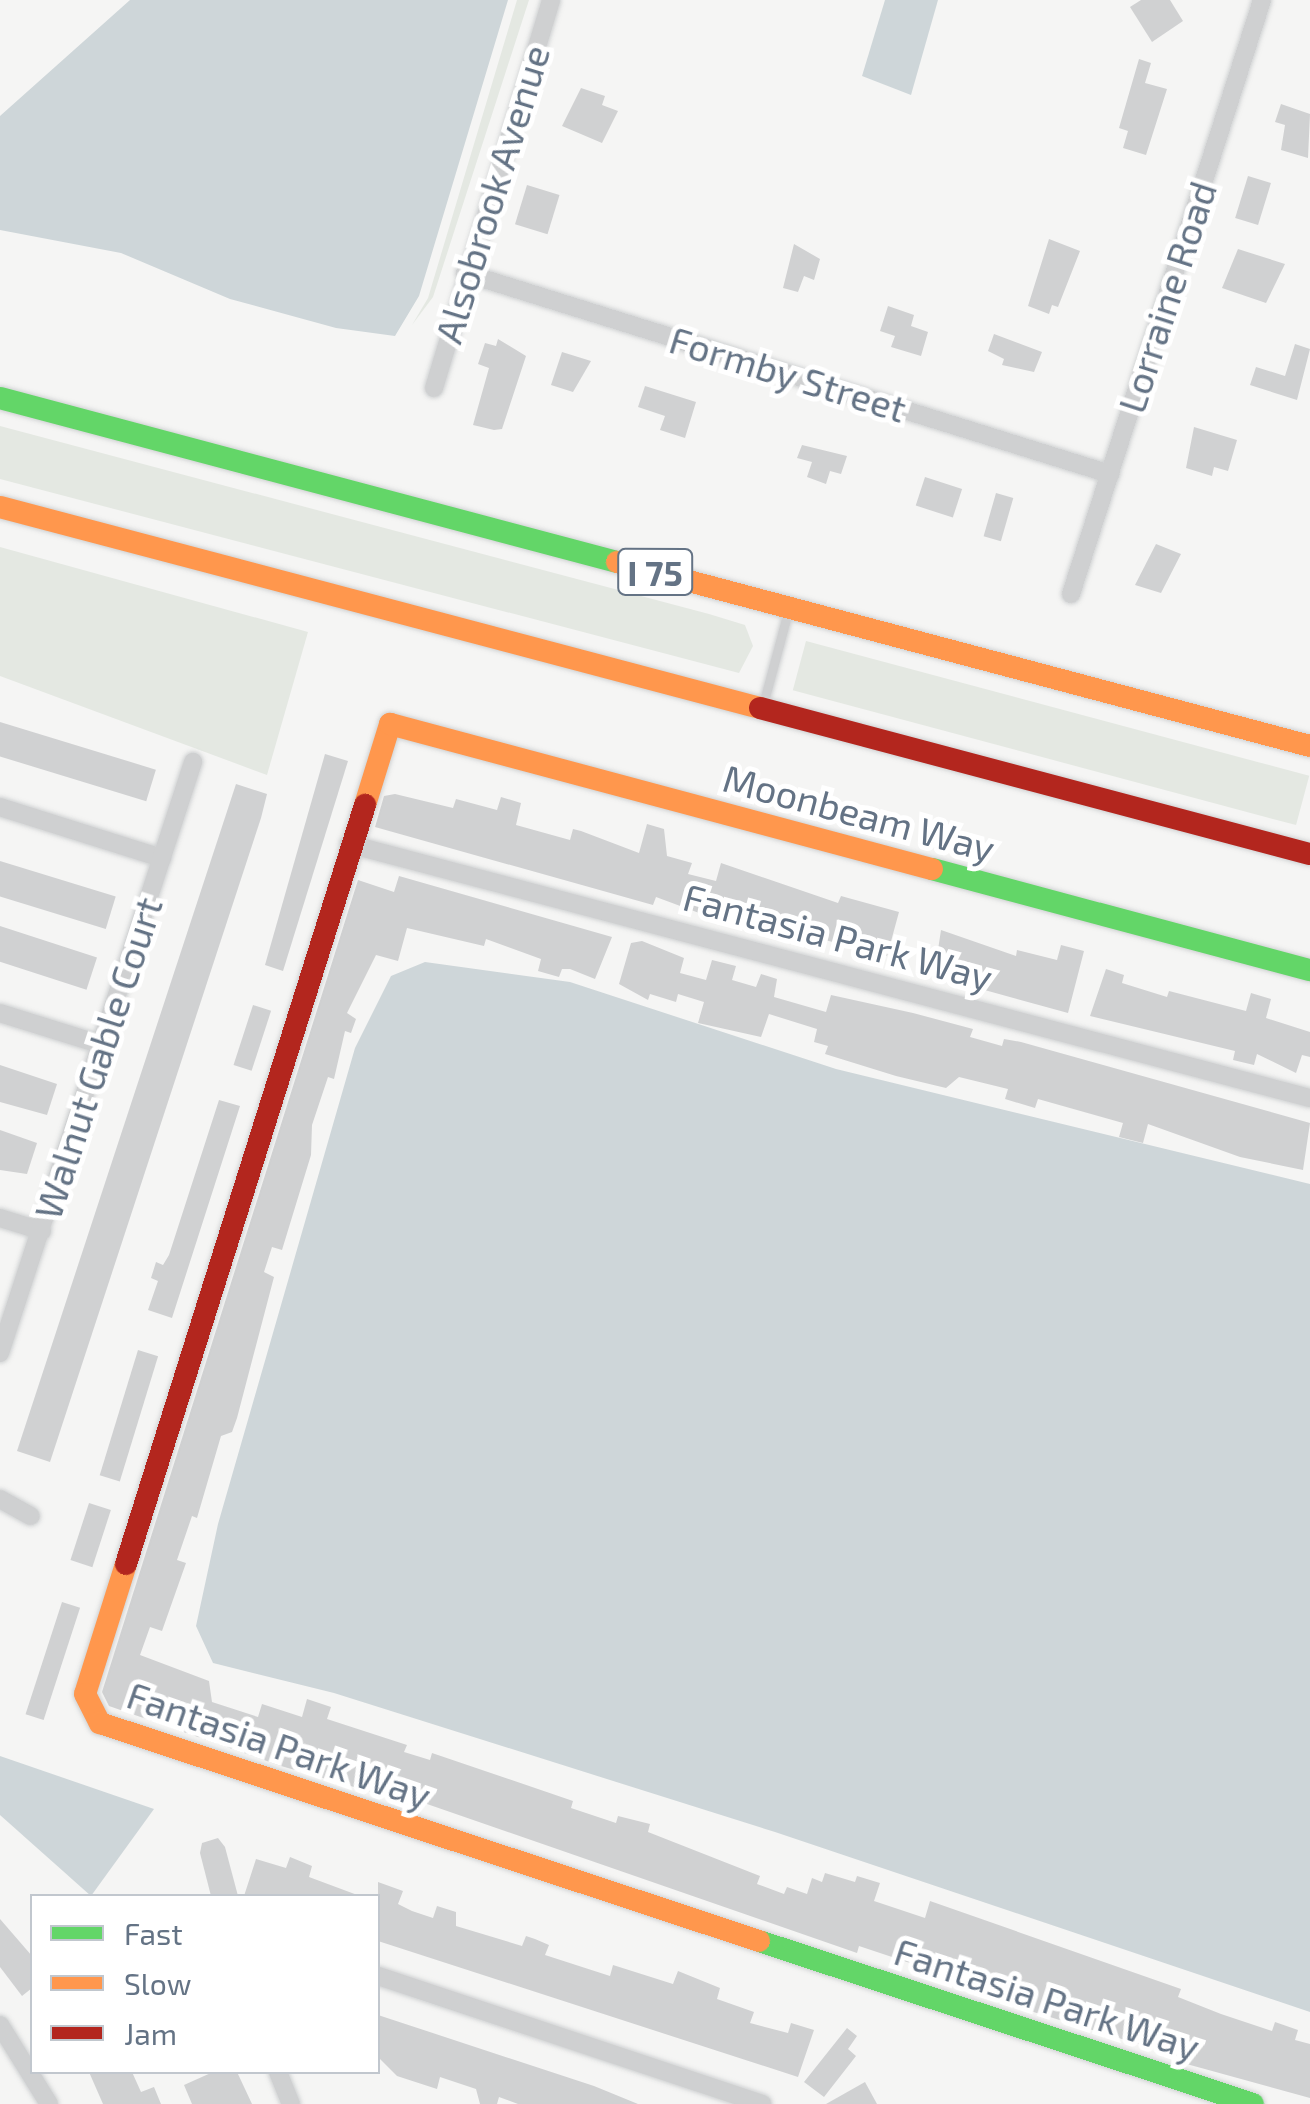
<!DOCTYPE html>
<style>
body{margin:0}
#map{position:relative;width:1310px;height:2104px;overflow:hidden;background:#f5f5f4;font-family:"Exo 2",sans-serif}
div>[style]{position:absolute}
.green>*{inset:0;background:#e4e8e2;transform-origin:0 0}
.water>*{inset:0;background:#ced6d9}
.building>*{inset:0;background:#d0d1d2;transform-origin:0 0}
.roads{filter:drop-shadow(0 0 2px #d0d2d3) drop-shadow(0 0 2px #d0d2d3)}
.lane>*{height:9px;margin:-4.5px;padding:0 4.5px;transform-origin:4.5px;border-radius:4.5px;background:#cfd0d1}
.street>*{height:18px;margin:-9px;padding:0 9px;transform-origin:9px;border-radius:9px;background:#cfd0d1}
.fast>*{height:22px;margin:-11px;padding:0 11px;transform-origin:11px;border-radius:11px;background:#63d668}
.slow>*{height:22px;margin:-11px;padding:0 11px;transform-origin:11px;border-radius:11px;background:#ff974d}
.jam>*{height:22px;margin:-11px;padding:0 11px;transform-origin:11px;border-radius:11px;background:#b3261e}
span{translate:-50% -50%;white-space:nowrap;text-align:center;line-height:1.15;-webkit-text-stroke:10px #fff;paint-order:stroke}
.shield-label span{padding:2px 8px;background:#fff;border:2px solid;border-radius:8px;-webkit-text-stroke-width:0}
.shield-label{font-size:35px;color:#647385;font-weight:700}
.street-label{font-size:38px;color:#647385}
.legend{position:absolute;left:30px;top:1894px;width:350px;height:180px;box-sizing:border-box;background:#fff;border:2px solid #c1c7ce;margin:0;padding:12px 18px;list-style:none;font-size:30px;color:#647385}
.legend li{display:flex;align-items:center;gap:20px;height:50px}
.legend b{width:50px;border:2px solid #c1c7ce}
</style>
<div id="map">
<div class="green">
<div style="clip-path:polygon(517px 0,529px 0,433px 297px,412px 325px,428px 298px)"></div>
<div style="clip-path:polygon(0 426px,709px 614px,745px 625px,753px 646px,739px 673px,0 479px)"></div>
<div style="clip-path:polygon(0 547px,308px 632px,267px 775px,0 676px)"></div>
<div style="left:806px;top:641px;width:521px;height:51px;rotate:15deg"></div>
</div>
<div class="water">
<div style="clip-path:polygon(130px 0,508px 0,419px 296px,395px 336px,336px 328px,230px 299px,121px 253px,0 230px,0 116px)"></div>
<div style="clip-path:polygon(885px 0,938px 0,911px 95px,862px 76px)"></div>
<div style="clip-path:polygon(425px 962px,570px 982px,836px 1069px,1310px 1184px,1310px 2012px,775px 1832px,334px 1693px,213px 1663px,196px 1626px,218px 1524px,355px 1048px,391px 976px)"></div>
<div style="clip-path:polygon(0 1756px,154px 1809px,91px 1896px,0 1815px)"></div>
</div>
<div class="building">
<div style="clip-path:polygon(1141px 0,1170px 0,1183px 21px,1152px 42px,1130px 7px)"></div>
<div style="clip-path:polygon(1139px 59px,1151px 63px,1145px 83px,1167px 89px,1146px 155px,1123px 148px,1128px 131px,1119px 128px)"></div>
<div style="clip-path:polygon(581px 88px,605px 96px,602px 105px,618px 111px,602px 143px,562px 126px)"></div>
<div style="clip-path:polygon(1281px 104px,1310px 114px,1308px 158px,1281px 150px,1285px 125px,1275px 122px)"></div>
<div style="left:1248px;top:176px;width:24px;height:44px;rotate:17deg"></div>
<div style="left:527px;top:185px;width:34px;height:41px;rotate:17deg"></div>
<div style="clip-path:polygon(1049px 239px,1080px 251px,1058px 307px,1052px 305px,1049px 314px,1028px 306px)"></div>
<div style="clip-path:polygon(794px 244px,820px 259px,814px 280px,804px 276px,798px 292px,783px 288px)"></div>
<div style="clip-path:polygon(1238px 249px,1285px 264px,1266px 303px,1222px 288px)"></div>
<div style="clip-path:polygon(888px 306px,914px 315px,911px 326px,928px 332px,921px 356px,891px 347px,895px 336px,880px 331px)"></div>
<div style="clip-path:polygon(994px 334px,1042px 352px,1034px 372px,1002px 365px,1004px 359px,988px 351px)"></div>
<div style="clip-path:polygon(498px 339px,526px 356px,502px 429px,494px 430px,473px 425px,489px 368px,478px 364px,485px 343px,496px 346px)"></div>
<div style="clip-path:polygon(1295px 344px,1310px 349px,1297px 400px,1250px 385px,1256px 367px,1285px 376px)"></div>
<div style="clip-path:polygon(562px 352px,591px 361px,573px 392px,551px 385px)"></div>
<div style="clip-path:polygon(645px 386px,696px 402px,685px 438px,660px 430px,665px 416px,638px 407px)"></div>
<div style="clip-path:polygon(1194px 427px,1237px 440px,1228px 471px,1214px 467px,1212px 476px,1186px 468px)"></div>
<div style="clip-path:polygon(802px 445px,847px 456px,841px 474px,830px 471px,826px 484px,807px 477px,812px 462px,797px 458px)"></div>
<div style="left:925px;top:477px;width:39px;height:30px;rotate:18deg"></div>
<div style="left:996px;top:493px;width:18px;height:45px;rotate:16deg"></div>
<div style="clip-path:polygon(1156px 544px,1181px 554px,1161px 593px,1135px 585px)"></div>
<div style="left:0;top:722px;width:163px;height:33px;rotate:17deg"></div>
<div style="clip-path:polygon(325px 754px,348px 761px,283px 971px,265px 965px)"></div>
<div style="clip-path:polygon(236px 784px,267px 794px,261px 818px,50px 1462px,17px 1451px)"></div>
<div style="clip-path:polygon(395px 794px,453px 808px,456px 799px,497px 810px,501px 797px,521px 803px,516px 825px,570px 840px,573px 829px,581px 831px,639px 853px,647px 824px,664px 829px,667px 856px,692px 863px,688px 874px,716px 881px,721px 863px,838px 903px,841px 896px,899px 912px,887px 956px,728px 915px,726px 923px,656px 897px,653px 905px,375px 827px,384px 796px)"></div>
<div style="left:0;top:861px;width:121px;height:34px;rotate:17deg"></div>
<div style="clip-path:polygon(399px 876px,612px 937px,595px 979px,570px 969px,562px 969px,559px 977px,538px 971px,541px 959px,486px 939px,484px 946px,407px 928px,398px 961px,376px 955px,347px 1013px,356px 1019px,351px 1033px,345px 1031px,334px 1079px,328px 1077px,312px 1125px,311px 1155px,282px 1250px,272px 1247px,264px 1272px,274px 1277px,237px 1418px,232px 1432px,221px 1436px,197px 1518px,192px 1516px,177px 1560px,186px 1563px,162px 1631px,150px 1627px,140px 1655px,209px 1681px,212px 1702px,258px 1717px,262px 1704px,302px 1717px,307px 1699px,331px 1707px,327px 1719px,407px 1745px,404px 1752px,430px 1760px,432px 1753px,573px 1801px,571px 1808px,616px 1823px,618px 1816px,650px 1824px,648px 1832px,760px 1876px,757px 1884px,784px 1894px,787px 1887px,807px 1894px,812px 1878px,822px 1882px,825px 1873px,855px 1882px,857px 1876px,880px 1883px,874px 1901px,925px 1918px,930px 1901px,1181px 1989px,1178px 1997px,1221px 2014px,1272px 2031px,1275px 2022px,1298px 2030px,1295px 2040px,1310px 2044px,1310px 2098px,1183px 2063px,1184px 2058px,1027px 2010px,910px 1963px,859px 1946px,857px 1953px,401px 1795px,399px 1800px,281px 1766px,109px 1706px,102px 1692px,358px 880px,394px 892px)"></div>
<div style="left:0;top:926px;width:102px;height:34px;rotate:18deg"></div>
<div style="clip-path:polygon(941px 930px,1016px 956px,1017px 950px,1057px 960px,1061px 945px,1084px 951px,1068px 1013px,934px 976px)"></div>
<div style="clip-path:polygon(642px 941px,684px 958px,680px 973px,706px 980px,712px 960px,736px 966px,732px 980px,756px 987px,761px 974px,777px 979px,774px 997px,826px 1012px,831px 995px,913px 1013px,973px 1029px,970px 1037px,1002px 1046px,1004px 1039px,1021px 1042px,1310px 1123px,1303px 1170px,1240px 1157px,1148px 1124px,1143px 1143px,1119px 1137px,1123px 1123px,1038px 1099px,1035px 1108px,1005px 1099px,1008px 1089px,959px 1077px,946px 1088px,896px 1076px,825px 1054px,828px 1046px,814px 1042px,817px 1029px,769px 1014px,761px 1037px,698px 1023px,704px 1002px,678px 994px,676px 1002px,650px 994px,648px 1000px,619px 984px,631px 943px)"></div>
<div style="clip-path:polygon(1106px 969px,1124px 975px,1122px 983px,1167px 997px,1169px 991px,1246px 1011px,1251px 993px,1271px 999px,1266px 1018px,1310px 1032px,1310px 1057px,1302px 1055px,1296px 1073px,1257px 1054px,1254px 1065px,1233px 1060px,1235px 1051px,1090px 1016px)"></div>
<div style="left:253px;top:1005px;width:19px;height:63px;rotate:18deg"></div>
<div style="clip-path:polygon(0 1065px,57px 1084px,47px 1115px,0 1102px)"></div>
<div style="clip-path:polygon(219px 1100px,240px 1106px,172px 1318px,148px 1310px,158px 1281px,151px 1278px,156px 1262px,163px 1265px,169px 1255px)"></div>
<div style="clip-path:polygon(0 1130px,37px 1143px,27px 1174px,0 1170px)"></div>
<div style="left:138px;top:1350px;width:21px;height:131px;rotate:17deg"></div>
<div style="left:89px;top:1503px;width:23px;height:60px;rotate:18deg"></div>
<div style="left:62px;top:1602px;width:19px;height:118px;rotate:18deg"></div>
<div style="clip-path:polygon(218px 1838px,225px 1847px,238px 1896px,211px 1896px,200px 1853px,202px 1843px)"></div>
<div style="clip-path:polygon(290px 1857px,312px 1866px,309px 1877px,360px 1896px,244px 1896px,256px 1859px,286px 1868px)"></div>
<div style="clip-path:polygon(378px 1882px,403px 1891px,398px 1904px,412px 1911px,433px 1918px,437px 1906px,456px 1912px,456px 1926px,522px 1946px,526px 1936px,535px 1939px,549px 1945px,545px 1955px,610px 1976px,613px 1965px,673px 1984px,678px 1971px,720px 1988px,717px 1999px,754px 2012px,750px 2023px,788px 2033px,791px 2023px,814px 2030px,798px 2077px,378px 1941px)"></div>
<div style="clip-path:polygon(0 1919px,32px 1956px,32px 1988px,22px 1996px,0 1967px)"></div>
<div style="clip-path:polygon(378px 2015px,594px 2086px,638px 2104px,518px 2104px,499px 2097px,497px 2104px,480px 2104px,476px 2089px,440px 2077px,437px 2089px,397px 2076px,378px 2057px)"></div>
<div style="clip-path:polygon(847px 2028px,857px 2036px,848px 2049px,856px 2056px,824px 2097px,804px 2082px)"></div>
<div style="clip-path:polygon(89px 2072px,132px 2072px,141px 2092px,154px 2087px,161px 2104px,103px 2104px)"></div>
<div style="clip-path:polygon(213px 2072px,237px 2072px,252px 2104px,192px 2104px,184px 2085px)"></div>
<div style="clip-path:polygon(865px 2082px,877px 2104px,826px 2104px)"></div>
</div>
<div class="roads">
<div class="lane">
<div style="left:764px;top:701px;width:89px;rotate:-75deg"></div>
</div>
<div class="street">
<div style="left:465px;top:273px;width:676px;rotate:17.31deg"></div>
<div style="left:434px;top:388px;width:405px;rotate:-73.2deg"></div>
<div style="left:1071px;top:594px;width:624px;rotate:-72.17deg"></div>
<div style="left:0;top:807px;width:170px;rotate:17.5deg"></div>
<div style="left:349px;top:844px;width:994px;rotate:14.81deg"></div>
<div style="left:0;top:1013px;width:108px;rotate:17.3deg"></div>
<div style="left:0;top:1218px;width:44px;rotate:17.2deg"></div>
<div style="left:0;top:1353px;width:622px;rotate:-71.91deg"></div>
<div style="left:0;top:1499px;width:35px;rotate:29deg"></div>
<div style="left:378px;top:1976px;width:405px;rotate:18.4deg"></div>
<div style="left:0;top:2025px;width:93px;rotate:58.2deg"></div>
<div style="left:278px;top:2072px;width:35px;rotate:68deg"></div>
</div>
<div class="fast">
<div style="left:0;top:398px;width:638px;rotate:14.89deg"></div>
<div style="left:932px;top:869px;width:391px;rotate:15deg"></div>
<div style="left:759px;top:1941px;width:520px;rotate:18.26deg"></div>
</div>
<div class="slow">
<div style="left:0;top:507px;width:786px;rotate:14.81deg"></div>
<div style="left:617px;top:562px;width:717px;rotate:14.87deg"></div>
<div style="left:365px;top:805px;width:85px;rotate:-72.8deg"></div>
<div style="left:390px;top:724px;width:561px;rotate:14.98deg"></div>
<div style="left:126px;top:1564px;width:136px;rotate:107.5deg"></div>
<div style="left:85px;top:1694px;width:33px;rotate:63deg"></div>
<div style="left:100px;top:1723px;width:694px;rotate:18.3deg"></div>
</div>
<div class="jam">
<div style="left:760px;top:708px;width:569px;rotate:14.87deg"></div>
<div style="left:126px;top:1564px;width:796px;rotate:-72.52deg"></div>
</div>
</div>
<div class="shield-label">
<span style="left:655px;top:572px">I 75</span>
</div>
<div class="street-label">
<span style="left:492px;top:194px;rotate:-73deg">Alsobrook Avenue</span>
<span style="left:1167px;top:297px;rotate:-72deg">Lorraine Road</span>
<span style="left:788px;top:374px;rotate:17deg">Formby Street</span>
<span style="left:859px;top:813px;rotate:15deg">Moonbeam Way</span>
<span style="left:838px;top:937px;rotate:15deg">Fantasia Park Way</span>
<span style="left:98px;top:1058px;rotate:-72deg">Walnut Gable Court</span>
<span style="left:279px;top:1745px;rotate:19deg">Fantasia Park Way</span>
<span style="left:1047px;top:1999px;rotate:18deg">Fantasia Park Way</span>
</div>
<ul class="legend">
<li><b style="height:12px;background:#63d668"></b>Fast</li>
<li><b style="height:12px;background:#ff974d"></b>Slow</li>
<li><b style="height:12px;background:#b3261e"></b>Jam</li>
</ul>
</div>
